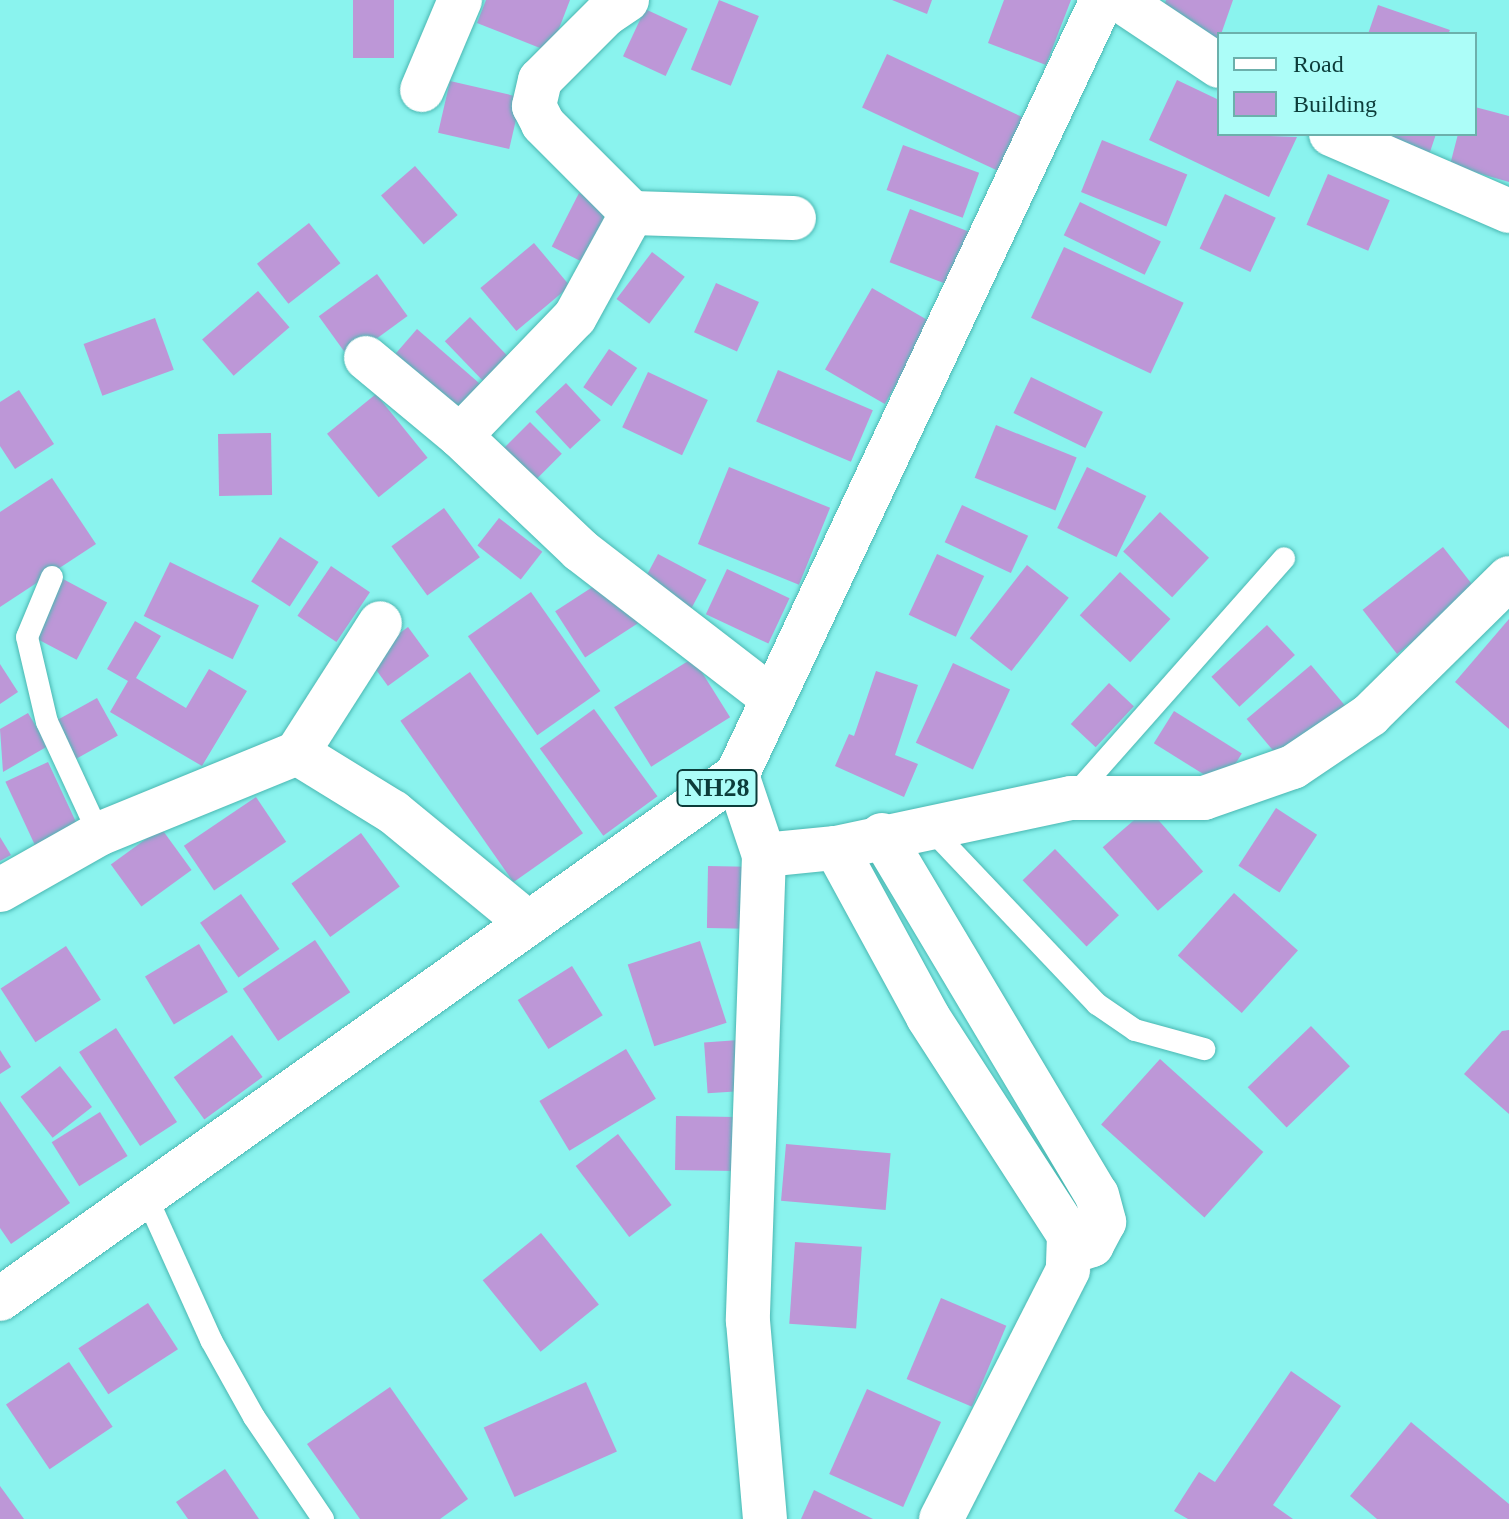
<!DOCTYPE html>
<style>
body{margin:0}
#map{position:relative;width:1509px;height:1519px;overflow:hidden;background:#8af3ee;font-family:Georgia,serif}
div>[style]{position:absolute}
.building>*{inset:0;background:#bd97d7;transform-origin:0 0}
.roads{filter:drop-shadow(0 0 2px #4ab7b2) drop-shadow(0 0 2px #4ab7b2)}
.service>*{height:22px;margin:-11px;padding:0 11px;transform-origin:11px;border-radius:11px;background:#fff}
.minor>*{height:44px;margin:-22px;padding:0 22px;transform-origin:22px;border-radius:22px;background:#fff}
.trunk>*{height:44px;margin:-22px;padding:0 22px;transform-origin:22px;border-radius:22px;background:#fff}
span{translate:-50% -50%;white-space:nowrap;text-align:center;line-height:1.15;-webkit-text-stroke:7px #acfdf8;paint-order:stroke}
.shield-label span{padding:2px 6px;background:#acfdf8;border:2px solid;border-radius:6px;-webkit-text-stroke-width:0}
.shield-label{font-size:26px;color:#0c3c3a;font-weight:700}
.legend{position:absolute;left:1217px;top:32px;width:260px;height:104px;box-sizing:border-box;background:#acfdf8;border:2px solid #6cb0ac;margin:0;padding:10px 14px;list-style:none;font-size:24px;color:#0c3c3a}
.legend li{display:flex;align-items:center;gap:16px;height:40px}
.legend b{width:40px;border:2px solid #6cb0ac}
</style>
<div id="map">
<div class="building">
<div style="left:353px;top:0;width:41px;height:58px"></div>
<div style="clip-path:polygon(486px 0,570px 0,550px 52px,477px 23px)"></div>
<div style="left:719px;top:0;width:43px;height:75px;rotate:22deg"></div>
<div style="clip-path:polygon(892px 0,932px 0,927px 14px)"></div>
<div style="clip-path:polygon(1004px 0,1071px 0,1046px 65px,988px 43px)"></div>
<div style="clip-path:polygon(1166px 0,1233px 0,1219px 40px,1159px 21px)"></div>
<div style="clip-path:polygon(1378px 5px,1450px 30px,1448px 34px,1368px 34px)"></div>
<div style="left:645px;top:9px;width:47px;height:52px;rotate:25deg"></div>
<div style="left:887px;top:54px;width:151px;height:59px;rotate:25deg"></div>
<div style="clip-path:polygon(1177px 80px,1219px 100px,1219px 134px,1297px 137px,1269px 197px,1149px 140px)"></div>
<div style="left:450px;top:81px;width:73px;height:53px;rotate:13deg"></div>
<div style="clip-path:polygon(1475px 107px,1509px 116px,1509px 182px,1450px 165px,1458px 134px,1475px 134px)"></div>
<div style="clip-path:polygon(1365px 134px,1436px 134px,1425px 167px)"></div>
<div style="left:1102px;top:140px;width:92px;height:56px;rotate:22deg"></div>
<div style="left:903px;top:145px;width:81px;height:48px;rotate:20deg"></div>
<div style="left:415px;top:166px;width:65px;height:45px;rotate:49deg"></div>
<div style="left:1328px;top:174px;width:67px;height:55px;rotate:23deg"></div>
<div style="left:579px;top:193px;width:40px;height:60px;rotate:27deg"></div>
<div style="left:1225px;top:194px;width:56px;height:60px;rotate:25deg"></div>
<div style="left:1080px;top:202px;width:90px;height:37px;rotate:26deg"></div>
<div style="left:910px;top:209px;width:67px;height:57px;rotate:21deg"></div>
<div style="left:309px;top:223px;width:51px;height:66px;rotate:52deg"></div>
<div style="left:534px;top:243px;width:56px;height:70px;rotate:50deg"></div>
<div style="left:1064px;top:247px;width:132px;height:78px;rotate:25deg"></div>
<div style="left:652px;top:252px;width:41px;height:59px;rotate:37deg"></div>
<div style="left:377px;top:274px;width:52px;height:72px;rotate:54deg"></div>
<div style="left:716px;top:283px;width:47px;height:54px;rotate:24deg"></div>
<div style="left:872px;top:288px;width:69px;height:94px;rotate:30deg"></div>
<div style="left:258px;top:291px;width:48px;height:74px;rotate:49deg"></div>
<div style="left:470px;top:317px;width:61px;height:35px;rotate:46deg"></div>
<div style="left:155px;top:318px;width:55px;height:76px;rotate:70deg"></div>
<div style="left:417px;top:329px;width:89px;height:45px;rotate:41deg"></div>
<div style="left:609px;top:349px;width:34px;height:46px;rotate:34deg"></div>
<div style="left:778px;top:370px;width:103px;height:56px;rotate:23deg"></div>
<div style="left:648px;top:372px;width:66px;height:61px;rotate:25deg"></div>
<div style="left:1031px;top:377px;width:80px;height:40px;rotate:26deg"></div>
<div style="left:566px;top:383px;width:51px;height:42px;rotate:47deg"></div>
<div style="clip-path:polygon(19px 390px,54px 444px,15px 469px,0 446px,0 402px)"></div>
<div style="left:376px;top:394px;width:82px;height:63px;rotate:51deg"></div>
<div style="left:530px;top:422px;width:45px;height:40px;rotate:45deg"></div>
<div style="left:996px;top:425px;width:87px;height:57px;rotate:22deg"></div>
<div style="left:271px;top:433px;width:62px;height:53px;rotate:89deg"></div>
<div style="left:729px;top:467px;width:109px;height:83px;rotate:22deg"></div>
<div style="left:1087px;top:467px;width:66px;height:68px;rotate:26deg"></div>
<div style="clip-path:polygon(52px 478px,96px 544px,0 607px,0 512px)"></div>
<div style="left:962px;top:505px;width:73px;height:41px;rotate:25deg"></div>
<div style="left:444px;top:508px;width:61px;height:65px;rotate:54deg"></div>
<div style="left:1160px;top:512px;width:67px;height:54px;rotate:43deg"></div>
<div style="left:499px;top:518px;width:55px;height:35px;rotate:38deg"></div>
<div style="left:280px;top:537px;width:46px;height:53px;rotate:33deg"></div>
<div style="left:1443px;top:547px;width:56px;height:102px;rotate:52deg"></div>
<div style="left:658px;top:554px;width:55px;height:33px;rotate:28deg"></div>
<div style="left:937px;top:554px;width:52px;height:67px;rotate:25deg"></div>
<div style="left:170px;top:562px;width:99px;height:60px;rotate:26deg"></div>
<div style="left:1027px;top:565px;width:53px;height:93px;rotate:38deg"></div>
<div style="left:331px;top:566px;width:47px;height:60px;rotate:34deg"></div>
<div style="left:727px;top:569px;width:69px;height:50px;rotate:25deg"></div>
<div style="left:1120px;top:572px;width:69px;height:59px;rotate:43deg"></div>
<div style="left:608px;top:577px;width:55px;height:63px;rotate:57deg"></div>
<div style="left:63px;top:579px;width:50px;height:65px;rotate:28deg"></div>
<div style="left:531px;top:592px;width:121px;height:77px;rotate:55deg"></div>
<div style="clip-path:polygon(1509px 619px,1509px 729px,1455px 682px)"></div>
<div style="clip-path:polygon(135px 621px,161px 636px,136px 678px,186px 708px,209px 669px,247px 691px,202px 766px,110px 712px,128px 681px,107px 669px)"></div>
<div style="left:1267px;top:625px;width:41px;height:76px;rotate:47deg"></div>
<div style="left:408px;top:627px;width:36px;height:51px;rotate:54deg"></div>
<div style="left:693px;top:658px;width:70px;height:93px;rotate:58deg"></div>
<div style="left:953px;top:663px;width:63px;height:88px;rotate:25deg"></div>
<div style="clip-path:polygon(0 664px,18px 692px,0 704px)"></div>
<div style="left:1311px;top:665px;width:59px;height:84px;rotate:50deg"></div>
<div style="clip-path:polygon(876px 671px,918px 685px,895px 755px,918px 764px,904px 797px,835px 766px,849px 734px,854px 736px)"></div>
<div style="left:470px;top:672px;width:197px;height:85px;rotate:55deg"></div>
<div style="left:1109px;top:683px;width:34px;height:56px;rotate:43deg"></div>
<div style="left:97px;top:698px;width:43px;height:48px;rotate:61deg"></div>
<div style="left:594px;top:709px;width:108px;height:67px;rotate:54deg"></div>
<div style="left:1174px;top:711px;width:80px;height:38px;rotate:32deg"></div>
<div style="clip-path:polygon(28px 713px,48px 746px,3px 772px,0 729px)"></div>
<div style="left:48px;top:762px;width:72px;height:47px;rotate:65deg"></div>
<div style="left:256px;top:797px;width:54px;height:87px;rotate:56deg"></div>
<div style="left:1148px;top:808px;width:84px;height:60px;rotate:49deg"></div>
<div style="left:1276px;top:808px;width:49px;height:69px;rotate:33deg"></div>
<div style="left:161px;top:828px;width:52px;height:62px;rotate:54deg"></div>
<div style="left:361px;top:833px;width:66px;height:86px;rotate:54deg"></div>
<div style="clip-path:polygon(0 837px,11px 855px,0 861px)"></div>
<div style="left:1055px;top:849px;width:92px;height:45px;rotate:46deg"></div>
<div style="left:708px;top:866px;width:39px;height:62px;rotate:1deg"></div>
<div style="left:1234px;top:893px;width:86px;height:84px;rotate:42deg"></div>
<div style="left:241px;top:894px;width:67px;height:50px;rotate:55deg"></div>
<div style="left:315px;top:940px;width:63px;height:87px;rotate:56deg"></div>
<div style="left:700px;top:941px;width:86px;height:76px;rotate:72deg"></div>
<div style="left:199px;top:944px;width:56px;height:63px;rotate:59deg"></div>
<div style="left:66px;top:946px;width:64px;height:78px;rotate:57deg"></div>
<div style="left:572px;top:966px;width:58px;height:64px;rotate:58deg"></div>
<div style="left:1311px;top:1026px;width:56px;height:88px;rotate:46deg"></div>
<div style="left:116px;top:1028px;width:112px;height:44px;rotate:57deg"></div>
<div style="clip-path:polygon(1509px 1030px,1509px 1114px,1464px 1074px,1502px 1031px)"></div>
<div style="left:232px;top:1035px;width:52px;height:72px;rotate:54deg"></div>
<div style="left:739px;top:1040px;width:51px;height:35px;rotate:86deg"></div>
<div style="left:626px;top:1049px;width:58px;height:101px;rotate:59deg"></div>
<div style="clip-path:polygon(0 1050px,11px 1067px,0 1074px)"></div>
<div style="left:1160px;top:1059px;width:139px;height:88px;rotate:42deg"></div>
<div style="left:60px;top:1066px;width:52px;height:50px;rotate:52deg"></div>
<div style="clip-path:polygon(0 1101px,70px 1203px,11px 1244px,0 1228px)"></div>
<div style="left:100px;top:1112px;width:52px;height:57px;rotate:58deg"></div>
<div style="left:676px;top:1116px;width:59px;height:54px;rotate:1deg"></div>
<div style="left:618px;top:1134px;width:89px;height:53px;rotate:53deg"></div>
<div style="left:786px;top:1144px;width:105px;height:57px;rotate:5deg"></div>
<div style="left:541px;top:1233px;width:92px;height:75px;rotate:51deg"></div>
<div style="left:795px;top:1242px;width:67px;height:82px;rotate:4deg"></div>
<div style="left:941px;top:1298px;width:71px;height:88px;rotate:23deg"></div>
<div style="left:148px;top:1303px;width:55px;height:83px;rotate:57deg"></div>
<div style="left:69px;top:1362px;width:78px;height:76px;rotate:56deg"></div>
<div style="clip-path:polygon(1291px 1371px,1341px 1406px,1273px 1505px,1293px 1519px,1188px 1519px,1174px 1511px,1199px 1472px,1215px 1482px)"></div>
<div style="left:586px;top:1382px;width:76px;height:112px;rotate:66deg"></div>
<div style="clip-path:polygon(390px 1387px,468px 1499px,440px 1519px,360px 1519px,307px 1444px)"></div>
<div style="left:867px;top:1389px;width:81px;height:93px;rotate:24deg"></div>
<div style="clip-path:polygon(1411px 1422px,1509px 1504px,1509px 1519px,1377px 1519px,1350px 1496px)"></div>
<div style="clip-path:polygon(225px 1469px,259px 1519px,188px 1519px,176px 1502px)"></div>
<div style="clip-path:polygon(0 1486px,24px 1519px,0 1519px)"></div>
<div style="clip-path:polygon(814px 1490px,873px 1519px,801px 1519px)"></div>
</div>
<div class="roads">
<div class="service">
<div style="left:52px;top:577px;width:65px;rotate:112.6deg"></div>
<div style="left:27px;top:637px;width:87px;rotate:76.8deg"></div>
<div style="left:47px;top:722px;width:123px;rotate:65.1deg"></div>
<div style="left:1072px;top:798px;width:320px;rotate:-48.5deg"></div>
<div style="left:929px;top:827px;width:244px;rotate:46.5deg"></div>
<div style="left:1097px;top:1004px;width:46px;rotate:34.4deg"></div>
<div style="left:1135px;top:1030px;width:72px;rotate:15.4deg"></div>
<div style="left:147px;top:1198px;width:156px;rotate:65.7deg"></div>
<div style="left:211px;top:1340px;width:88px;rotate:60.8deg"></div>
<div style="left:254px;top:1417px;width:123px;rotate:55.9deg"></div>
</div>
<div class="minor">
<div style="left:627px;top:0;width:25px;rotate:146deg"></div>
<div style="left:606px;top:14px;width:93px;rotate:135deg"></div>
<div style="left:540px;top:80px;width:27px;rotate:103deg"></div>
<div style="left:534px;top:106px;width:20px;rotate:63deg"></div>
<div style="left:543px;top:124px;width:126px;rotate:45deg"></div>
<div style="left:632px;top:213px;width:162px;rotate:1.8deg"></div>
<div style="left:1120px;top:0;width:119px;rotate:33.7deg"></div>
<div style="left:422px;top:90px;width:98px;rotate:-67.1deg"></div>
<div style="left:1331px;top:134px;width:194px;rotate:23.4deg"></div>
<div style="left:366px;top:358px;width:122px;rotate:39.7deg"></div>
<div style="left:460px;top:436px;width:166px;rotate:43.5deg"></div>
<div style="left:580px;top:550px;width:242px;rotate:37.6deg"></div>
<div style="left:460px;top:436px;width:165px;rotate:-46deg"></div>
<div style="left:575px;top:317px;width:119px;rotate:-61.3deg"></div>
<div style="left:297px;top:753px;width:113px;rotate:31.6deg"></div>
<div style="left:393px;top:812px;width:175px;rotate:39.4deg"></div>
<div style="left:737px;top:775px;width:84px;rotate:71.4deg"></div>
<div style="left:764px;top:855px;width:466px;rotate:92deg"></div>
<div style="left:748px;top:1321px;width:199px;rotate:85.1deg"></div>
<div style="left:882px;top:835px;width:419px;rotate:59.2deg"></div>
<div style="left:1097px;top:1195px;width:28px;rotate:75deg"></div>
<div style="left:1104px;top:1222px;width:26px;rotate:118deg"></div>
<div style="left:1092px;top:1245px;width:22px;rotate:162deg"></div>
<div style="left:836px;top:848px;width:192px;rotate:61.4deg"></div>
<div style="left:928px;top:1017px;width:260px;rotate:57.1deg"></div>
<div style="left:1069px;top:1235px;width:35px;rotate:92deg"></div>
<div style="left:1068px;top:1270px;width:280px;rotate:117deg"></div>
<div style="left:764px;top:855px;width:72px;rotate:-5.6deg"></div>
<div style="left:836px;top:848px;width:240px;rotate:-12deg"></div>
<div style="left:1071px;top:798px;width:133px"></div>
<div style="left:1204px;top:798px;width:94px;rotate:-19.2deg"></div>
<div style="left:1293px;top:767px;width:93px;rotate:-34deg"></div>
<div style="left:1370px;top:715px;width:195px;rotate:-44.6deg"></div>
<div style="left:0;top:890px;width:114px;rotate:-29.5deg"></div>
<div style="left:99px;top:834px;width:214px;rotate:-22.2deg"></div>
<div style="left:297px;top:753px;width:154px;rotate:-57.4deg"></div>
</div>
<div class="trunk">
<div style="left:0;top:1299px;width:904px;rotate:-35.41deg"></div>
<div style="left:737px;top:775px;width:857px;rotate:-64.78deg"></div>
</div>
</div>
<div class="shield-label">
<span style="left:717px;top:788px">NH28</span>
</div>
<ul class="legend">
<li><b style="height:10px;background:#fff"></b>Road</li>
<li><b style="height:22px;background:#bd97d7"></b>Building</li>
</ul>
</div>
